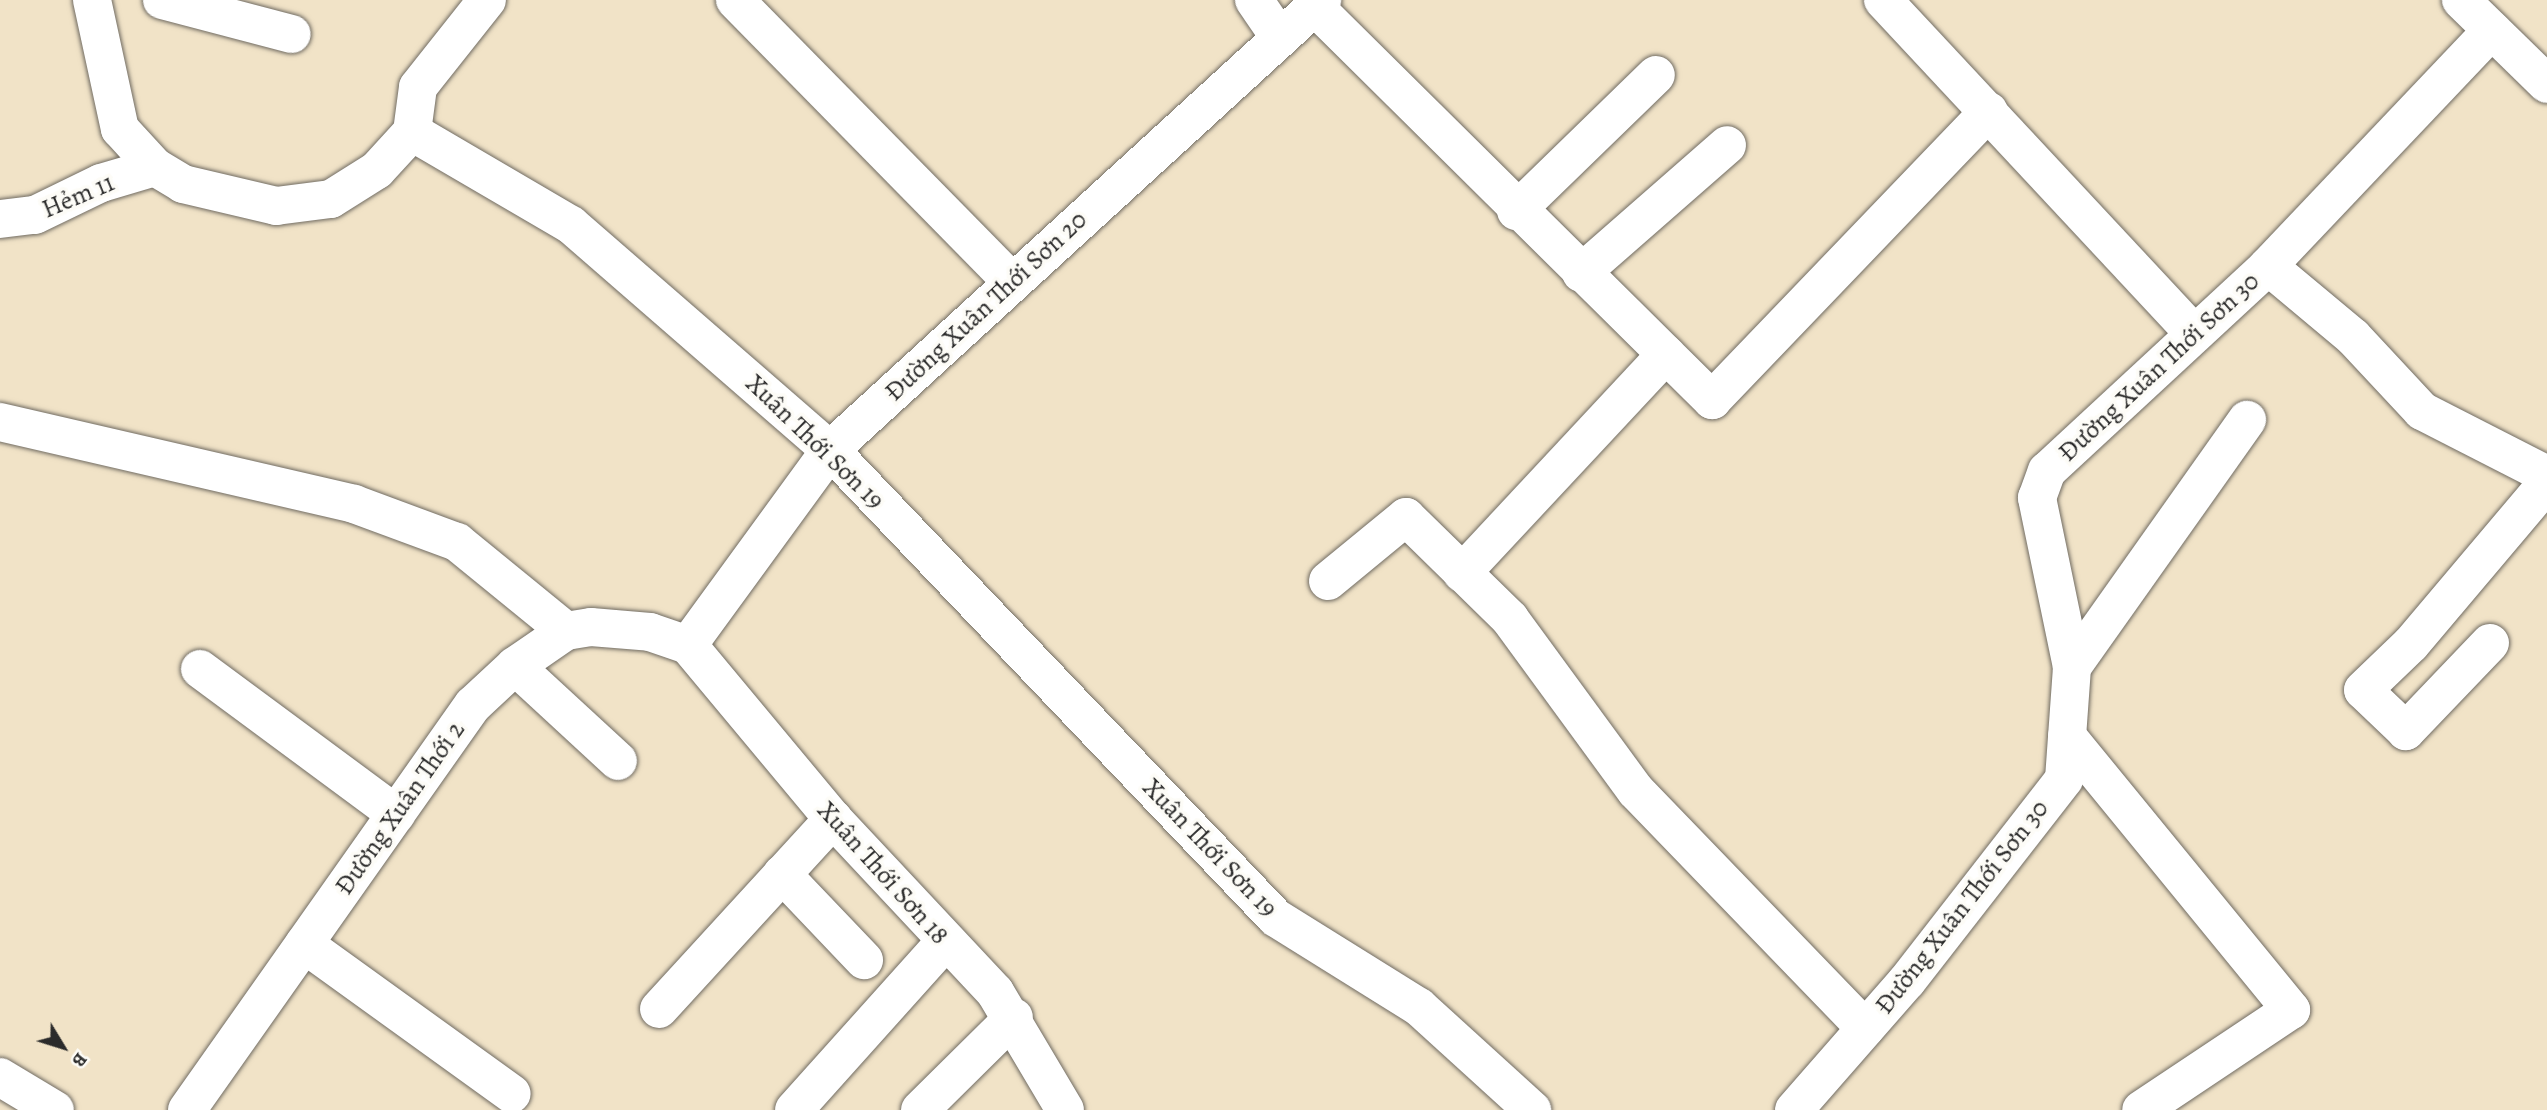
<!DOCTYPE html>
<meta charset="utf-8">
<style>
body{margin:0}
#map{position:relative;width:2547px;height:1110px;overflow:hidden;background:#f1e3c7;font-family:Alegreya,serif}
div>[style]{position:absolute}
.roads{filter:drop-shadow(0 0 2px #706b62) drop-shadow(0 0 2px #706b62)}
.minor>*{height:38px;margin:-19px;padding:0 19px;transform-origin:19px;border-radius:19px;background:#fff}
span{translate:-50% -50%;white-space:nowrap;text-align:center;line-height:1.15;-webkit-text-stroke:7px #fdfcf7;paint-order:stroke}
.street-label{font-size:26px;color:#2b2b2b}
.north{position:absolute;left:28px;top:1012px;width:70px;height:70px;-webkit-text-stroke:5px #fdfcf7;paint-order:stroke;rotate:128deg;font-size:19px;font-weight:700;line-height:28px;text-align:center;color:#2b2b2b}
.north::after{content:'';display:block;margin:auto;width:24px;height:32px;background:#2b2b2b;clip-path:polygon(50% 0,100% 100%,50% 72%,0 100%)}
</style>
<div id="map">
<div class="roads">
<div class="minor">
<div style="left:92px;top:0;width:132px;rotate:77.8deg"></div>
<div style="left:120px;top:129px;width:52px;rotate:47.4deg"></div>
<div style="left:155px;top:167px;width:33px;rotate:31deg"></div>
<div style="left:183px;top:184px;width:96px;rotate:13.3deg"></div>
<div style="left:276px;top:206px;width:55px;rotate:-7.3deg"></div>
<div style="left:331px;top:199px;width:54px;rotate:-32.2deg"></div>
<div style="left:377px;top:170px;width:52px;rotate:-47.4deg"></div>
<div style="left:412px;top:132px;width:184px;rotate:30.3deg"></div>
<div style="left:571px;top:225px;width:343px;rotate:41deg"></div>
<div style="left:830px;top:450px;width:646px;rotate:46.38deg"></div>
<div style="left:1276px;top:918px;width:168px;rotate:31.9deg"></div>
<div style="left:1419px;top:1007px;width:153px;rotate:42.3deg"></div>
<div style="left:162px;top:0;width:134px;rotate:14.7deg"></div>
<div style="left:735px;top:0;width:394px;rotate:45.5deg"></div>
<div style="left:1254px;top:0;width:46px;rotate:55.6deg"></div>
<div style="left:1883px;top:0;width:456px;rotate:47deg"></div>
<div style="left:2461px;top:0;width:120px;rotate:44.3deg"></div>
<div style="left:1315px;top:7px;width:559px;rotate:44.71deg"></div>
<div style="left:1712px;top:400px;width:400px;rotate:-46.2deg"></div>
<div style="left:412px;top:132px;width:45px;rotate:-82.4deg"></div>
<div style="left:418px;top:87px;width:111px;rotate:-51.6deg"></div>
<div style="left:1516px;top:211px;width:195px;rotate:-44.2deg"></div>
<div style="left:0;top:219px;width:35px;rotate:-7deg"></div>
<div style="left:35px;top:215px;width:73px;rotate:-25.9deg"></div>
<div style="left:101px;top:183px;width:56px;rotate:-16.5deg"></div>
<div style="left:2268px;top:266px;width:111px;rotate:39.9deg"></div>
<div style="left:2353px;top:337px;width:101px;rotate:47deg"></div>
<div style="left:2422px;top:411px;width:140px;rotate:27.1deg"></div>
<div style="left:1581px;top:273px;width:194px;rotate:-41.2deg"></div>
<div style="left:0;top:422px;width:363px;rotate:13deg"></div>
<div style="left:354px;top:504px;width:110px;rotate:20.3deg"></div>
<div style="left:457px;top:542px;width:141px;rotate:39.2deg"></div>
<div style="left:1462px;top:573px;width:299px;rotate:-47deg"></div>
<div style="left:1328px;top:581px;width:101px;rotate:-39.4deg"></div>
<div style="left:1406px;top:517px;width:146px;rotate:44.4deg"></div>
<div style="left:1510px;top:619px;width:213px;rotate:53.8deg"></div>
<div style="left:1636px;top:791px;width:330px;rotate:46deg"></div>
<div style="left:2490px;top:643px;width:122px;rotate:133.7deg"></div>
<div style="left:2406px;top:731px;width:59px;rotate:-136.4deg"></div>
<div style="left:2363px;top:690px;width:66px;rotate:-43.8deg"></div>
<div style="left:2411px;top:644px;width:211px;rotate:-49.8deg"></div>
<div style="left:688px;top:645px;width:241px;rotate:-53.9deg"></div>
<div style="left:830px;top:450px;width:667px;rotate:-42.45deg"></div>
<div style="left:688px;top:645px;width:226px;rotate:50.2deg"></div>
<div style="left:833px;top:819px;width:237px;rotate:46.9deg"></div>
<div style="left:995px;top:992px;width:137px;rotate:59.3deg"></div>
<div style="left:515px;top:666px;width:140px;rotate:42.7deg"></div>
<div style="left:2072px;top:667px;width:303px;rotate:-54.7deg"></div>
<div style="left:200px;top:669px;width:244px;rotate:36.5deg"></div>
<div style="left:2067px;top:736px;width:354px;rotate:50.7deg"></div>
<div style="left:2291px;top:1010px;width:180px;rotate:146.3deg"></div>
<div style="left:782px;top:874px;width:119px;rotate:46.4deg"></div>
<div style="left:304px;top:944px;width:256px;rotate:35.8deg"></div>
<div style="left:659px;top:1009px;width:258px;rotate:-47.5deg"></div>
<div style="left:0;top:1077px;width:64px;rotate:31deg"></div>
<div style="left:187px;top:1110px;width:496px;rotate:-54.8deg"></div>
<div style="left:473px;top:705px;width:57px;rotate:-42.9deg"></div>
<div style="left:515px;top:666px;width:62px;rotate:-34.5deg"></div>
<div style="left:566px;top:631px;width:25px;rotate:-9deg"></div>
<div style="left:591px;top:627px;width:59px;rotate:4.8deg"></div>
<div style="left:650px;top:632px;width:40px;rotate:18.9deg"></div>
<div style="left:794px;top:1110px;width:224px;rotate:-48.1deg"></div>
<div style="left:920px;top:1110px;width:132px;rotate:-44.7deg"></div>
<div style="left:1794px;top:1110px;width:171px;rotate:-48.8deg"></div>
<div style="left:1907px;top:981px;width:256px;rotate:-52.1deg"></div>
<div style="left:2064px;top:779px;width:112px;rotate:-85.9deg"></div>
<div style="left:2072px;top:667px;width:173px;rotate:-101.7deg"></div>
<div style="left:2037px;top:498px;width:29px;rotate:-70deg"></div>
<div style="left:2047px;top:471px;width:301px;rotate:-42.8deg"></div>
<div style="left:2268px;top:266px;width:325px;rotate:-46.5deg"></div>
</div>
</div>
<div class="street-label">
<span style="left:78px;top:196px;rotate:-23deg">Hẻm 11</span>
<span style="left:986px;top:306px;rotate:-43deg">Đường Xuân Thới Sơn 20</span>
<span style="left:2159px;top:367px;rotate:-43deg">Đường Xuân Thới Sơn 30</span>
<span style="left:815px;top:442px;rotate:44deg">Xuân Thới Sơn 19</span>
<span style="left:400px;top:808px;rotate:-55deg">Đường Xuân Thới 2</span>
<span style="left:1210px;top:848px;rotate:46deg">Xuân Thới Sơn 19</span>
<span style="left:883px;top:873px;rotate:48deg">Xuân Thới Sơn 18</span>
<span style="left:1962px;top:907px;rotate:-52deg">Đường Xuân Thới Sơn 30</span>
</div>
<div class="north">B</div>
</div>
